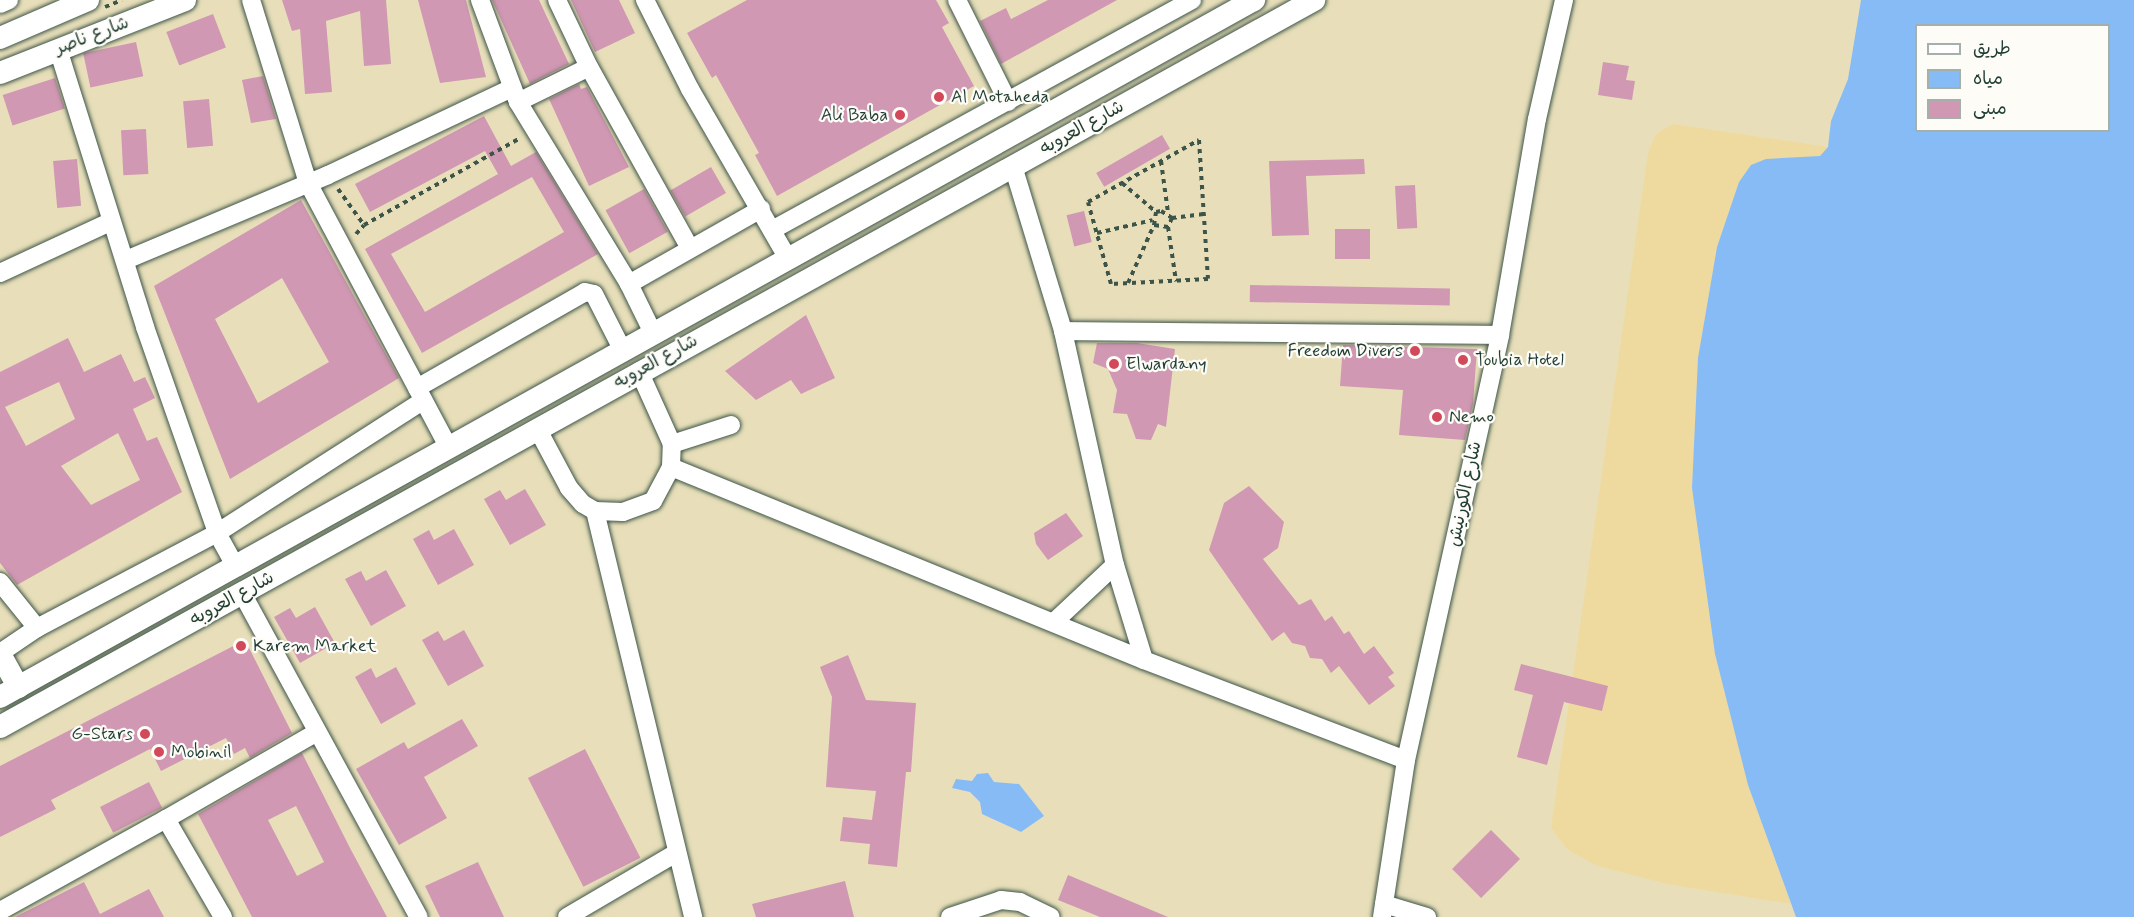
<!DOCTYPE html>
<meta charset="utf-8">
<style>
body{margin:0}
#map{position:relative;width:2134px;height:917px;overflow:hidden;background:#e8dfba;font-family:Mynerve,"Playpen Sans Arabic",sans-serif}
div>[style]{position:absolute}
.sand>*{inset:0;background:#eeda9e}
.water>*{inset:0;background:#87bbf5}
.building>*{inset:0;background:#d098b2;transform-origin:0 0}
.path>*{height:4px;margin-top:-2px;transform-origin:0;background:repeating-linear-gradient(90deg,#3d5548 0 4.5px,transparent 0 9px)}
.roads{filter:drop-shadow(0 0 2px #3d5548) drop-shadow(0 0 2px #3d5548)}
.minor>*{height:18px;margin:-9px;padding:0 9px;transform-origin:9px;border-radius:9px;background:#fff}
.major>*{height:22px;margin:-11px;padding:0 11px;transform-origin:11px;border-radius:11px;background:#fff}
.dots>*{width:16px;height:16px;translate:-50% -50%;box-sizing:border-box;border:3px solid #fdfcf7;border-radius:50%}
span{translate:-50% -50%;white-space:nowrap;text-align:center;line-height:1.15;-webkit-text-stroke:4.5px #fdfcf7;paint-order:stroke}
.street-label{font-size:18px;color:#1f3d34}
.poi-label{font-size:18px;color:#1f3d34}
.left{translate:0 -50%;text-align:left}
.right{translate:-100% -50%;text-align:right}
.legend{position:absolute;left:1915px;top:24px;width:195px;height:108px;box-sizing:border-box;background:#fdfcf7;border:2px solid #a4b0a9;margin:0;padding:8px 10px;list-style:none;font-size:18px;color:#1f3d34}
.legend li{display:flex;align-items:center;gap:12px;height:30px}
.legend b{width:30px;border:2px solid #a4b0a9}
</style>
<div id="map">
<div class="sand">
<div style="clip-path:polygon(1673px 124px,1828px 147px,1820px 156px,1751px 165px,1739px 182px,1717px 247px,1698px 359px,1692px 488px,1715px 654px,1748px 785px,1791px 904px,1667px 884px,1598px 866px,1568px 850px,1551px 828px,1648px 153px,1656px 134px)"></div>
</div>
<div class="water">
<div style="clip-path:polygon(evenodd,1861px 0,2134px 0,2134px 917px,1796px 917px,1748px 785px,1715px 654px,1692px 488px,1698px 358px,1717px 247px,1739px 182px,1751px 165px,1766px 159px,1820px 156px,1828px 147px,1831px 121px,1848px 79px,1861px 0,1916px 26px,2108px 26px,2108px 130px,1916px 130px,1916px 26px)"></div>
<div style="clip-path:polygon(988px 773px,994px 782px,1019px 784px,1044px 816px,1021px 832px,982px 814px,980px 802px,970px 792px,952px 788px,956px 779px,972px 781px,977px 774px)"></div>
</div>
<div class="building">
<div style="clip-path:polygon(282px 0,386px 0,391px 64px,364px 66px,360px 11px,326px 21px,332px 92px,305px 94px,300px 29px,292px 31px)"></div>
<div style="clip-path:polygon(418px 0,466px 0,486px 77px,440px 83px)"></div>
<div style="clip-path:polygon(492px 0,539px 0,569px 64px,530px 84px)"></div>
<div style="clip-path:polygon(571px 0,619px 0,635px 33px,595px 52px)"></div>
<div style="clip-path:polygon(747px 0,936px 0,949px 23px,942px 27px,974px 86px,777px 196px,755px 155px,759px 153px,716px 75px,712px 78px,687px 33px)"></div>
<div style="clip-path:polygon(1048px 0,1117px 0,1001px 64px,980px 21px,1006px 8px,1011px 19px)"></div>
<div style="left:213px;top:14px;width:36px;height:50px;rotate:69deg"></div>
<div style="left:136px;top:42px;width:35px;height:54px;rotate:78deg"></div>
<div style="clip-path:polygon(1603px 62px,1629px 66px,1626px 80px,1635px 81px,1632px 100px,1598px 95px)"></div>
<div style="clip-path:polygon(263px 76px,276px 119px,251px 123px,242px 80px)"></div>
<div style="left:55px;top:78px;width:32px;height:55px;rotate:72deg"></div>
<div style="clip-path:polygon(579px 84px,581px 89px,587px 87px,629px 167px,589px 186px,549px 99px)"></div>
<div style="left:209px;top:99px;width:47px;height:26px;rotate:85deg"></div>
<div style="clip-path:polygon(evenodd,484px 116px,511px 166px,536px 152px,598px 254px,422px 353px,365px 249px,498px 174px,485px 151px,370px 212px,355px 184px,484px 116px,532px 177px,564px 232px,425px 312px,391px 254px,532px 177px)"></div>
<div style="left:146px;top:129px;width:45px;height:25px;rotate:87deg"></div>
<div style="left:1162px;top:135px;width:16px;height:76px;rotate:60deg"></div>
<div style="left:77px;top:159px;width:47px;height:24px;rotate:85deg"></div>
<div style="clip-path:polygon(1364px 159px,1365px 174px,1306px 176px,1309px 235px,1272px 236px,1269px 161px)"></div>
<div style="left:711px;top:167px;width:30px;height:47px;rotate:60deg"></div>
<div style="left:1415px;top:185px;width:43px;height:20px;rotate:87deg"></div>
<div style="left:644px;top:189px;width:49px;height:44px;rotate:61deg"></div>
<div style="clip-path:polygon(evenodd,301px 200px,399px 378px,230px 479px,154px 286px,301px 200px,282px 278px,329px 362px,258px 403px,215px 319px,282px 278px)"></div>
<div style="left:1084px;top:211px;width:32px;height:18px;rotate:76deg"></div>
<div style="left:1335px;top:229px;width:35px;height:30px"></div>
<div style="left:1250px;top:285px;width:200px;height:17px;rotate:1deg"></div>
<div style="clip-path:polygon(806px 315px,835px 378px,801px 394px,791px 380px,756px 400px,725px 371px)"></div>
<div style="clip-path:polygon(evenodd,68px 338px,84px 372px,121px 354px,134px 382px,145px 377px,155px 398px,133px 409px,147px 441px,157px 437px,182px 492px,17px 585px,0 563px,0 372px,68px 338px,59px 382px,75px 419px,26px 446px,5px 407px,59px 382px,68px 338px,118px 433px,140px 480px,91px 505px,61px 466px,118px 433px)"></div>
<div style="clip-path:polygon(1097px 343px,1137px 343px,1175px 349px,1166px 427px,1158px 424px,1151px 440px,1136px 439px,1127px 414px,1113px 413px,1117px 390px,1108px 369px,1093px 363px)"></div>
<div style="clip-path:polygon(1343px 345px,1477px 349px,1473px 404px,1465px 440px,1399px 435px,1403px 390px,1340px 386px)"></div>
<div style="clip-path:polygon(1249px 486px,1284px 522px,1278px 548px,1263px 559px,1299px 605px,1311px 599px,1325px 621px,1332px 616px,1344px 634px,1349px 631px,1364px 654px,1374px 646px,1394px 673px,1388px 677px,1395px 686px,1369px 705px,1339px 666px,1331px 673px,1322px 659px,1310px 658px,1305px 646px,1292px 643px,1284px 632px,1272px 641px,1209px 550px,1224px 503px)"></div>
<div style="clip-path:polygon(525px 489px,546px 525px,510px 545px,484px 499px,500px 490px,506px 500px)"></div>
<div style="clip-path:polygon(1066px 513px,1083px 536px,1048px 560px,1036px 544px,1034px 533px)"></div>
<div style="clip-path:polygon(454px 529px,474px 565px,438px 585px,413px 539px,429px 530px,434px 540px)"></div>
<div style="clip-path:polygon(386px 570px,406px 606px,371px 626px,345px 579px,361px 571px,366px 581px)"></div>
<div style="clip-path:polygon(315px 607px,335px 643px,300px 663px,274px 617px,290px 608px,296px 618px)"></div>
<div style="clip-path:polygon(464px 630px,484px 666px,448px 686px,422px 640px,438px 631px,444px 641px)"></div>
<div style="clip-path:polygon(245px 640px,292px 733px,250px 758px,245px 748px,234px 754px,226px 738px,161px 771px,150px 749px,51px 800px,56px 809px,0 837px,0 766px)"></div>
<div style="clip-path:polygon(848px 655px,866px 700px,916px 703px,911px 772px,906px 772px,897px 867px,868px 864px,870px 844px,840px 841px,843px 817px,872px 820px,876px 791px,826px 787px,832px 697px,820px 667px)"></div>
<div style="clip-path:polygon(1521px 664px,1608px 686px,1602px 711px,1564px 702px,1547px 765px,1517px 757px,1533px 695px,1514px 690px)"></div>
<div style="clip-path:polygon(396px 667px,416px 704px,381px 724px,355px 677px,371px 668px,376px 678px)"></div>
<div style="clip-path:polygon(462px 719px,478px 746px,424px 777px,447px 818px,399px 845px,356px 769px,404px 742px,408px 749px)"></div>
<div style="left:585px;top:749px;width:122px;height:64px;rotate:63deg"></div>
<div style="clip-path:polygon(evenodd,302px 753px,350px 848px,387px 917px,252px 917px,198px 814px,302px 753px,296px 806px,324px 862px,297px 876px,268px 820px,296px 806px)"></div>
<div style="left:149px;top:782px;width:29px;height:55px;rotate:63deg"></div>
<div style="left:1491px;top:830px;width:41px;height:55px;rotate:45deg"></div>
<div style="clip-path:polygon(478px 862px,504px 917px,440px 917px,425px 886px)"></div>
<div style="clip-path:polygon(1068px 875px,1168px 917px,1100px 917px,1058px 900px)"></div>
<div style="clip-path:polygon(845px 881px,854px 917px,756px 917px,752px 904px)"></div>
<div style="clip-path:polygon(84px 882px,100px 914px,149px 889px,164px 917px,15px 917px)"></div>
</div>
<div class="path">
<div style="left:105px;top:7px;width:18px;rotate:-22deg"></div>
<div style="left:1199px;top:140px;width:139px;rotate:86.3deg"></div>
<div style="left:1208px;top:279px;width:97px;rotate:177deg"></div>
<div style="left:1111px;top:284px;width:85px;rotate:-105.7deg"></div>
<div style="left:1088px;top:202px;width:127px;rotate:-29.2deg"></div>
<div style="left:1161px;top:161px;width:52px;rotate:82.3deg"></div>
<div style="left:1122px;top:183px;width:45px;rotate:40.5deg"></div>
<div style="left:338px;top:189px;width:44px;rotate:54.2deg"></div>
<div style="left:1172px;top:218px;width:10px;rotate:114deg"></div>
<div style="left:1168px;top:227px;width:14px;rotate:-172deg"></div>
<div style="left:1154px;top:225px;width:13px;rotate:-81deg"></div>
<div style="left:1156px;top:212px;width:5px;rotate:-11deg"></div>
<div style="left:1161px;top:211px;width:13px;rotate:32deg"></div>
<div style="left:1172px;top:218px;width:32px;rotate:-7deg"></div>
<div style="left:1168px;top:227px;width:55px;rotate:81.6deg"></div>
<div style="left:1097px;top:233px;width:57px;rotate:-13.1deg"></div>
<div style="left:356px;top:234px;width:12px;rotate:-48deg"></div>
<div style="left:364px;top:225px;width:179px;rotate:-29.1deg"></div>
<div style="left:1128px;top:283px;width:64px;rotate:-65.9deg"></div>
</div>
<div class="roads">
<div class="minor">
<div style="left:251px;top:0;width:192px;rotate:72.7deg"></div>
<div style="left:308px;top:183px;width:298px;rotate:62deg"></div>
<div style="left:480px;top:0;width:109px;rotate:69.6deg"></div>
<div style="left:518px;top:102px;width:213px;rotate:58.6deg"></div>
<div style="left:629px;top:284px;width:55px;rotate:63.9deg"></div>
<div style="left:557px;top:0;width:74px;rotate:64.5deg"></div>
<div style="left:589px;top:67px;width:206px;rotate:60.9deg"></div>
<div style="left:645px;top:0;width:100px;rotate:63.2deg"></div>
<div style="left:690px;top:89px;width:196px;rotate:60deg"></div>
<div style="left:957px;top:0;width:114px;rotate:63.4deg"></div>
<div style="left:0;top:4px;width:10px;rotate:-24deg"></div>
<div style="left:58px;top:49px;width:291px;rotate:72.6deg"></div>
<div style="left:145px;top:327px;width:218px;rotate:70.7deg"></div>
<div style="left:217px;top:533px;width:37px;rotate:61deg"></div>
<div style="left:518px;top:102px;width:79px;rotate:-26.2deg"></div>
<div style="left:1013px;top:166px;width:172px;rotate:73.1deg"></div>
<div style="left:1063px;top:331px;width:240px;rotate:77.5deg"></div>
<div style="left:1115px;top:565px;width:99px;rotate:73deg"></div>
<div style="left:772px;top:230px;width:479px;rotate:-28.7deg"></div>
<div style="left:126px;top:260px;width:219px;rotate:-22.8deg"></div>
<div style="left:328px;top:175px;width:204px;rotate:-25.3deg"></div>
<div style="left:0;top:273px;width:123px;rotate:-24.9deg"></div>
<div style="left:629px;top:284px;width:152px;rotate:-29.6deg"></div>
<div style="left:1063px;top:331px;width:437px;rotate:0.5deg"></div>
<div style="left:417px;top:388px;width:193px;rotate:-29.7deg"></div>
<div style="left:585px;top:292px;width:9px;rotate:13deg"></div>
<div style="left:594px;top:294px;width:64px;rotate:63deg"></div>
<div style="left:537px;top:428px;width:68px;rotate:61.9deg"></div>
<div style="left:569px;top:488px;width:21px;rotate:49deg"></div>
<div style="left:583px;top:504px;width:14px;rotate:30deg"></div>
<div style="left:595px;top:511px;width:28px;rotate:2deg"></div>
<div style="left:623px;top:512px;width:32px;rotate:-20deg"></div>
<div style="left:653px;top:501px;width:38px;rotate:-62deg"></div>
<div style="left:671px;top:467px;width:23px;rotate:-88deg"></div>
<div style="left:672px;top:444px;width:80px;rotate:-114.3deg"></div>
<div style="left:672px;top:444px;width:62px;rotate:-17.9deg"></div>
<div style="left:671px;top:467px;width:511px;rotate:22.2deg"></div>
<div style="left:1144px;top:660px;width:280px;rotate:20.9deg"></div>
<div style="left:595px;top:511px;width:418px;rotate:76.4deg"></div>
<div style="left:0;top:582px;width:59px;rotate:51.2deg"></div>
<div style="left:242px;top:593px;width:369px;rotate:61.4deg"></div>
<div style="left:1054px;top:622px;width:83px;rotate:-43.1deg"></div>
<div style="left:0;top:653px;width:45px;rotate:-34deg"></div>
<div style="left:37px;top:628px;width:204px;rotate:-27.8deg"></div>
<div style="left:217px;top:533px;width:245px;rotate:-32.7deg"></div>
<div style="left:1384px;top:904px;width:45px;rotate:16.8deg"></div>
<div style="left:0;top:911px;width:190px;rotate:-29deg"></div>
<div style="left:223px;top:917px;width:113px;rotate:-120.2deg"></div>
<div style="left:166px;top:819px;width:174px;rotate:-29.9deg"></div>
<div style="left:567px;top:917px;width:126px;rotate:-30.4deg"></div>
<div style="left:950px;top:917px;width:54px;rotate:-18.4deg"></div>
<div style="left:1001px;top:900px;width:19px;rotate:6deg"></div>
<div style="left:1020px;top:902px;width:34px;rotate:26deg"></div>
<div style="left:1382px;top:917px;width:159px;rotate:-81.3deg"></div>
<div style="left:1406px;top:760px;width:435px;rotate:-77.5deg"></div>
<div style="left:1500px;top:335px;width:219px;rotate:-80.3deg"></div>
<div style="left:1537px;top:119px;width:122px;rotate:-77.2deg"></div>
</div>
<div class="major">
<div style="left:0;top:38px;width:96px;rotate:-23.4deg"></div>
<div style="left:0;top:73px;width:199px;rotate:-21.5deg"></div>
<div style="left:0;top:654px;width:38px;rotate:61deg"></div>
<div style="left:0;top:697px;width:1435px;rotate:-29.07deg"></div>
<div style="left:0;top:727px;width:1502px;rotate:-28.95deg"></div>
</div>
</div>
<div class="dots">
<div style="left:939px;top:97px;background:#d1495b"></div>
<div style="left:900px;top:115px;background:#d1495b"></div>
<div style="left:1415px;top:351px;background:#d1495b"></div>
<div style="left:1463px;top:360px;background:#d1495b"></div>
<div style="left:1114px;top:364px;background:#d1495b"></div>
<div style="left:1437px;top:417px;background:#d1495b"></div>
<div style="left:241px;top:646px;background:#d1495b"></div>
<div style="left:145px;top:734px;background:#d1495b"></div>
<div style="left:159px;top:752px;background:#d1495b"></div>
</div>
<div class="street-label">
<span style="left:92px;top:36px;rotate:-21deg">شارع ناصر</span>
<span style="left:1082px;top:128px;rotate:-29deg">شارع العروبه</span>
<span style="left:656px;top:362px;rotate:-29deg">شارع العروبه</span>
<span style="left:1465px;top:494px;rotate:-78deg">شارع الكورنيش</span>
<span style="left:232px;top:599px;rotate:-29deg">شارع العروبه</span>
</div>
<div class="poi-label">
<span class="left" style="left:951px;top:97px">Al Motaheda</span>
<span class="right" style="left:888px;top:115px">Ali Baba</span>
<span class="right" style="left:1403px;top:351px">Freedom Divers</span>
<span class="left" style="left:1475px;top:360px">Toubia Hotel</span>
<span class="left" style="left:1126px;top:364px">Elwardany</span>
<span class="left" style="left:1449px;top:417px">Nemo</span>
<span class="left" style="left:253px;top:646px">Karem Market</span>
<span class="right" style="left:133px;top:734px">G-Stars</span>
<span class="left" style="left:171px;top:752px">Mobinil</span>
</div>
<ul class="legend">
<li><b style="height:8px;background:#fff"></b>طريق</li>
<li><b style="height:16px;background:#87bbf5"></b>مياه</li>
<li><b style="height:16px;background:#d098b2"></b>مبنى</li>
</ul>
</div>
